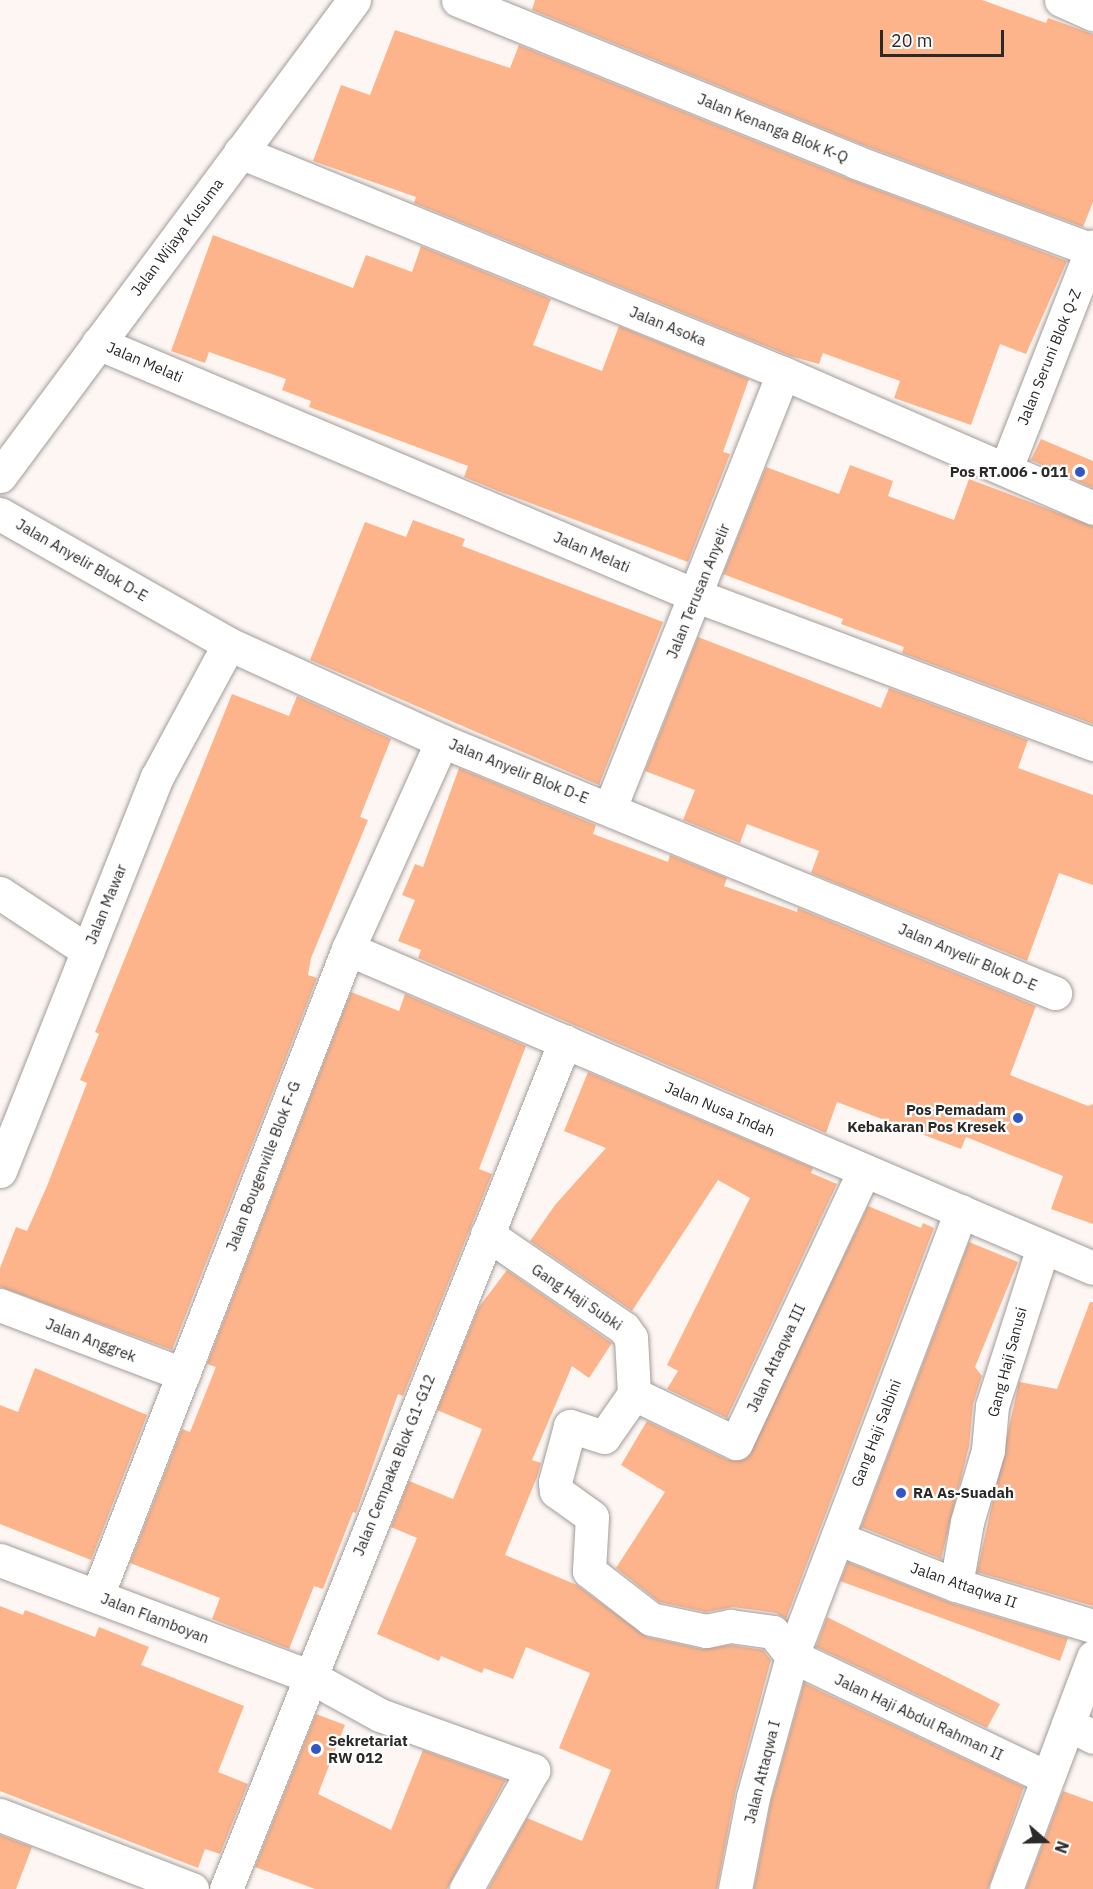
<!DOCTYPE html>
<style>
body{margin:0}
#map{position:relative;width:1093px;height:1889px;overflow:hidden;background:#fdf6f2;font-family:"IBM Plex Sans",sans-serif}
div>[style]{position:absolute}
.building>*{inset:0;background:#feb48b}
.roads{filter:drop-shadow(0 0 2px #a39d9a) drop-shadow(0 0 2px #a39d9a)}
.minor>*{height:33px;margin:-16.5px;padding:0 16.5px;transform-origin:16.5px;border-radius:16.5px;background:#fff}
.tertiary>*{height:33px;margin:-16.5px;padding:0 16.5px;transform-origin:16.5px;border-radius:16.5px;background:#fff}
.dots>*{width:16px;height:16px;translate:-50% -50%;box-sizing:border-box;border:3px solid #fff;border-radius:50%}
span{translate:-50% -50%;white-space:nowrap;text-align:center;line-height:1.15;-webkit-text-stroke:4.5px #fff;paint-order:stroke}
.street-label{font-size:15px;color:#2c2a28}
.poi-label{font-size:15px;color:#2c2a28;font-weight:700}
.right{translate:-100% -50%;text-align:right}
.left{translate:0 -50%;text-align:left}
.north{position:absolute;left:1015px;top:1811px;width:60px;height:60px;-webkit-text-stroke:4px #fff;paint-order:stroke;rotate:110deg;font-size:16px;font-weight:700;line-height:24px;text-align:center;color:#2c2a28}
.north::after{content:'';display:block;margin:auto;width:21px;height:27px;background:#2c2a28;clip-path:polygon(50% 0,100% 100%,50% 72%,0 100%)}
.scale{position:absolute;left:880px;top:30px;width:124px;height:27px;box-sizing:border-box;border:3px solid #2c2a28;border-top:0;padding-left:8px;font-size:18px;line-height:21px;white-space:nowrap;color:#2c2a28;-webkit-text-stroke:4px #fff;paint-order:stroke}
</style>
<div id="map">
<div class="building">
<div style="clip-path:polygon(535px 0,982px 0,1046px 23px,1048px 18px,1093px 34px,1093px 202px,1083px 227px,863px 145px,532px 10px)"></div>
<div style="clip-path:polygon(395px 30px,510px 68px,519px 45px,849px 179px,1067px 261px,1026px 354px,1000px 344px,971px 425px,894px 398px,900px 381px,823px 353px,819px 364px,790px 356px,414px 203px,416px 197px,313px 161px,341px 85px,370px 95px)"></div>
<div style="clip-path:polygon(213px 235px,353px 288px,366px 255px,412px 272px,421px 246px,551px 299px,533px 345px,602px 371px,619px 326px,749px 379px,723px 452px,730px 454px,688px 562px,498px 491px,464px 477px,468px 466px,309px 407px,311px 401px,282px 390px,286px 379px,209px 352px,205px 363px,171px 351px)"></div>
<div style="clip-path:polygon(1041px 439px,1093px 461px,1093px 488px,1031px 460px)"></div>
<div style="clip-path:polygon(850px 465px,893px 481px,888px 496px,954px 520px,969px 479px,1093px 526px,1093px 724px,902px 653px,904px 647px,841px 624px,843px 619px,723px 574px,766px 467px,839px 494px)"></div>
<div style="clip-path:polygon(413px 520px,465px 539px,462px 546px,663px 622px,599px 785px,310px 660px,365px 522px,406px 537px)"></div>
<div style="clip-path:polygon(698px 637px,881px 708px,889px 688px,1028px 740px,1018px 768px,1093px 795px,1093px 885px,1059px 873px,1027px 961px,811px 873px,819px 851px,747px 824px,740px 843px,683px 820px,695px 790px,645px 771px)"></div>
<div style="clip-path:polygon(232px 694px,289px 716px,297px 696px,391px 739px,360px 817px,368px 820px,311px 958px,308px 975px,317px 978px,172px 1350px,0 1287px,0 1268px,16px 1227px,27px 1231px,47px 1186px,87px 1083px,80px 1080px,99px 1034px,95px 1032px)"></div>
<div style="clip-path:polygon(459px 768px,596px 825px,593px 834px,668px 862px,670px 855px,727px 878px,724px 886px,797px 912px,798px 908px,1036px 1006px,1010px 1075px,1088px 1106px,1093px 1104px,1093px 1224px,1051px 1209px,1063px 1176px,966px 1137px,961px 1149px,837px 1102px,826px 1133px,418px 958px,421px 950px,398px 941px,415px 900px,402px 895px,415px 864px,423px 867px)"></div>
<div style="clip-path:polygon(351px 992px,399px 1011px,405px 994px,526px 1046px,479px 1169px,492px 1174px,403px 1396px,398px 1394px,356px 1513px,353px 1512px,323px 1589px,314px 1586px,289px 1649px,212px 1619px,220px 1598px,130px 1563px,182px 1429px,190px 1432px,216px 1367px,207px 1364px)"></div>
<div style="clip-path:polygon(588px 1072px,813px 1168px,811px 1173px,837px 1184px,727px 1418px,667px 1389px,678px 1371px,667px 1365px,750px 1198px,718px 1180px,632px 1311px,530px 1241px,555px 1205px,606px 1148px,564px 1131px)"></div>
<div style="clip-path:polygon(868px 1206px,921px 1228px,923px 1223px,934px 1228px,786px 1619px,776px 1613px,733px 1607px,706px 1612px,659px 1602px,616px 1568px,665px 1492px,621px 1465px,647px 1421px,728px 1460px,747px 1458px)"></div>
<div style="clip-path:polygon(969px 1242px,1018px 1262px,975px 1367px,982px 1376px,973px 1404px,969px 1446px,941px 1559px,861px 1527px)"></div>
<div style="clip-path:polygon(507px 1270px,612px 1343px,589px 1378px,572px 1366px,532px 1460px,541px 1463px,537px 1477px,505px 1555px,577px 1585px,647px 1637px,702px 1649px,731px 1645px,763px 1650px,771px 1660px,735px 1793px,717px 1889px,488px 1889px,527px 1818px,582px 1841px,611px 1770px,559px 1748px,590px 1673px,526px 1647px,513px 1679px,484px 1668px,482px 1673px,441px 1656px,439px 1661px,377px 1634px,417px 1538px,391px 1527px,409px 1481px,453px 1499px,482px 1429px,437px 1410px,479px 1307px)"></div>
<div style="clip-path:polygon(1090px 1302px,1093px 1302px,1093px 1606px,977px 1572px,1019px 1382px,1057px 1389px)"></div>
<div style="clip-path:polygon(35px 1368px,147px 1415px,91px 1560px,0 1524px,0 1405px,18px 1412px)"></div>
<div style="clip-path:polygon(848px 1562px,951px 1603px,1068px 1638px,1060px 1661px,840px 1581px)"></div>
<div style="clip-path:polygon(0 1606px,23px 1615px,25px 1610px,95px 1637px,99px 1627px,149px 1647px,141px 1665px,244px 1706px,218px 1772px,248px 1784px,220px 1854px,205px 1849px,198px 1868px,0 1791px)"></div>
<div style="clip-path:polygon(827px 1617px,1000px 1704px,987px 1728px,816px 1647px)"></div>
<div style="clip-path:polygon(804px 1683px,1024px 1787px,988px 1889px,754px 1889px,771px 1801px)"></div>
<div style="clip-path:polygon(316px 1714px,345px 1725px,318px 1794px,391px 1830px,423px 1750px,506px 1780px,447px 1889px,315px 1889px,255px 1867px)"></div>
<div style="clip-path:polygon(1063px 1791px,1093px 1802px,1093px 1889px,1026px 1889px)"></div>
<div style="clip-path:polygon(0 1835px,32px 1847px,16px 1889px,0 1889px)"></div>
</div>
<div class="roads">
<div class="minor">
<div style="left:458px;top:0;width:430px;rotate:22.1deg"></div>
<div style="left:856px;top:162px;width:252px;rotate:20.4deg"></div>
<div style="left:1061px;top:0;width:35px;rotate:24deg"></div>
<div style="left:240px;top:152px;width:586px;rotate:22.15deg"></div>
<div style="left:783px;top:373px;width:338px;rotate:23.5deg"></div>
<div style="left:98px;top:343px;width:650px;rotate:22.9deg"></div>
<div style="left:697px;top:596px;width:423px;rotate:20.5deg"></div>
<div style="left:1006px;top:468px;width:238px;rotate:-68.6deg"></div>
<div style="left:0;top:476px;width:593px;rotate:-53.36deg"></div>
<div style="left:0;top:514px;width:263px;rotate:29.6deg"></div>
<div style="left:229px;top:644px;width:234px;rotate:24.5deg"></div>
<div style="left:442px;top:741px;width:663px;rotate:22.35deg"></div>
<div style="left:610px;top:808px;width:468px;rotate:-68.3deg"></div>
<div style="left:0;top:893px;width:105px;rotate:33.4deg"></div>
<div style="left:348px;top:949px;width:810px;rotate:23.18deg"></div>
<div style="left:0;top:1171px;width:424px;rotate:-68.3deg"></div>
<div style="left:157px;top:777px;width:151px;rotate:-61.6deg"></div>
<div style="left:487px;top:1234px;width:166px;rotate:34.5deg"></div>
<div style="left:624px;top:1328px;width:12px;rotate:55deg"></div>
<div style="left:631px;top:1338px;width:56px;rotate:86.9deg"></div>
<div style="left:634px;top:1394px;width:52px;rotate:124.9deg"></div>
<div style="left:604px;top:1437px;width:36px;rotate:-162deg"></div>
<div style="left:570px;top:1426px;width:58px;rotate:105deg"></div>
<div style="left:555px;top:1482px;width:9px;rotate:84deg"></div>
<div style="left:556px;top:1491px;width:44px;rotate:35.8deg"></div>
<div style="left:592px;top:1517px;width:54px;rotate:93.2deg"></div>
<div style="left:589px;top:1571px;width:78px;rotate:37.7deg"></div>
<div style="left:651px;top:1619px;width:56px;rotate:12.3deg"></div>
<div style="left:706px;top:1631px;width:25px;rotate:-12deg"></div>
<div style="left:730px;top:1626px;width:43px;rotate:7.9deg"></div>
<div style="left:773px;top:1632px;width:31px;rotate:52deg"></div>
<div style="left:792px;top:1656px;width:281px;rotate:25.5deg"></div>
<div style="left:0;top:1305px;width:196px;rotate:20.7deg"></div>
<div style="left:634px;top:1394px;width:113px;rotate:25.7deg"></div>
<div style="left:736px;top:1443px;width:301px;rotate:-64.8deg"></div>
<div style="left:837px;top:1538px;width:128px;rotate:21.6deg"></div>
<div style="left:956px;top:1585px;width:143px;rotate:16.7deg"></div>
<div style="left:0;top:1560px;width:330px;rotate:20.6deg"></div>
<div style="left:309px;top:1676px;width:81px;rotate:28.8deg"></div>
<div style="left:380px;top:1715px;width:163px;rotate:19.8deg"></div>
<div style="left:533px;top:1770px;width:137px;rotate:119.4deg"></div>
<div style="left:956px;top:1585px;width:64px;rotate:-80.1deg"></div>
<div style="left:967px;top:1522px;width:75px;rotate:-73.7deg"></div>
<div style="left:988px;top:1450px;width:44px;rotate:-84.8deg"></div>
<div style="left:992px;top:1406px;width:167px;rotate:-72.2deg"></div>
<div style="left:97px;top:1596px;width:694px;rotate:-68.8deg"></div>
<div style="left:348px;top:949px;width:228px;rotate:-65.7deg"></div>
<div style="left:1068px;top:1724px;width:28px;rotate:27deg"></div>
<div style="left:0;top:1815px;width:206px;rotate:21.1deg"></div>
<div style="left:226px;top:1889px;width:913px;rotate:-68.21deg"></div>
<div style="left:735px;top:1889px;width:94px;rotate:-78.9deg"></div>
<div style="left:753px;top:1797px;width:146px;rotate:-74.5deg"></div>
<div style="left:792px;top:1656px;width:476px;rotate:-69.2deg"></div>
</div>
<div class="tertiary">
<div style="left:1006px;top:1889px;width:248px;rotate:-69.4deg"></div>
</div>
</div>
<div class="dots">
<div style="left:1080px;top:472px;background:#3256c6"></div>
<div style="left:1018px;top:1118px;background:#3256c6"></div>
<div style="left:901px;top:1493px;background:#3256c6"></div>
<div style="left:316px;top:1749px;background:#3256c6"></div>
</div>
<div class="street-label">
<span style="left:773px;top:128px;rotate:22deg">Jalan Kenanga Blok K-Q</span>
<span style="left:177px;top:237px;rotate:-53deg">Jalan Wijaya Kusuma</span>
<span style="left:668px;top:326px;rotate:22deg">Jalan Asoka</span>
<span style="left:1049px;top:357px;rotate:-68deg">Jalan Seruni Blok Q-Z</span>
<span style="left:145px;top:362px;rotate:23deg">Jalan Melati</span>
<span style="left:592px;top:552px;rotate:23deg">Jalan Melati</span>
<span style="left:82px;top:560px;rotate:30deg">Jalan Anyelir Blok D-E</span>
<span style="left:698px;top:591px;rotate:-68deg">Jalan Terusan Anyelir</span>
<span style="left:519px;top:771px;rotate:22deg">Jalan Anyelir Blok D-E</span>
<span style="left:106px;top:904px;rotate:-68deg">Jalan Mawar</span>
<span style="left:968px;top:957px;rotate:23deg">Jalan Anyelir Blok D-E</span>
<span style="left:720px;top:1109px;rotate:23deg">Jalan Nusa Indah</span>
<span style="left:263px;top:1166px;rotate:-69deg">Jalan Bougenville Blok F-G</span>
<span style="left:577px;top:1297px;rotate:34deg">Gang Haji Subki</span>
<span style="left:91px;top:1340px;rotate:21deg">Jalan Anggrek</span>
<span style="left:776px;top:1358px;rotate:-65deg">Jalan Attaqwa III</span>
<span style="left:1007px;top:1362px;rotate:-75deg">Gang Haji Sanusi</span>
<span style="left:876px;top:1433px;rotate:-69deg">Gang Haji Salbini</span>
<span style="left:394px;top:1465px;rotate:-68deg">Jalan Cempaka Blok G1-G12</span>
<span style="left:964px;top:1585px;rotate:19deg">Jalan Attaqwa II</span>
<span style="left:155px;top:1618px;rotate:21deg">Jalan Flamboyan</span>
<span style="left:919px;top:1717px;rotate:25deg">Jalan Haji Abdul Rahman II</span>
<span style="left:762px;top:1772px;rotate:-76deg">Jalan Attaqwa I</span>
</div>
<div class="poi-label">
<span class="right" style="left:1068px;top:472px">Pos RT.006 - 011</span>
<span class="right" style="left:1006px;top:1118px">Pos Pemadam<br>Kebakaran Pos Kresek</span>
<span class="left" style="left:913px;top:1493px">RA As-Suadah</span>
<span class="left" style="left:328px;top:1749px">Sekretariat<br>RW 012</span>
</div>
<div class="north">N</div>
<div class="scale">20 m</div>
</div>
